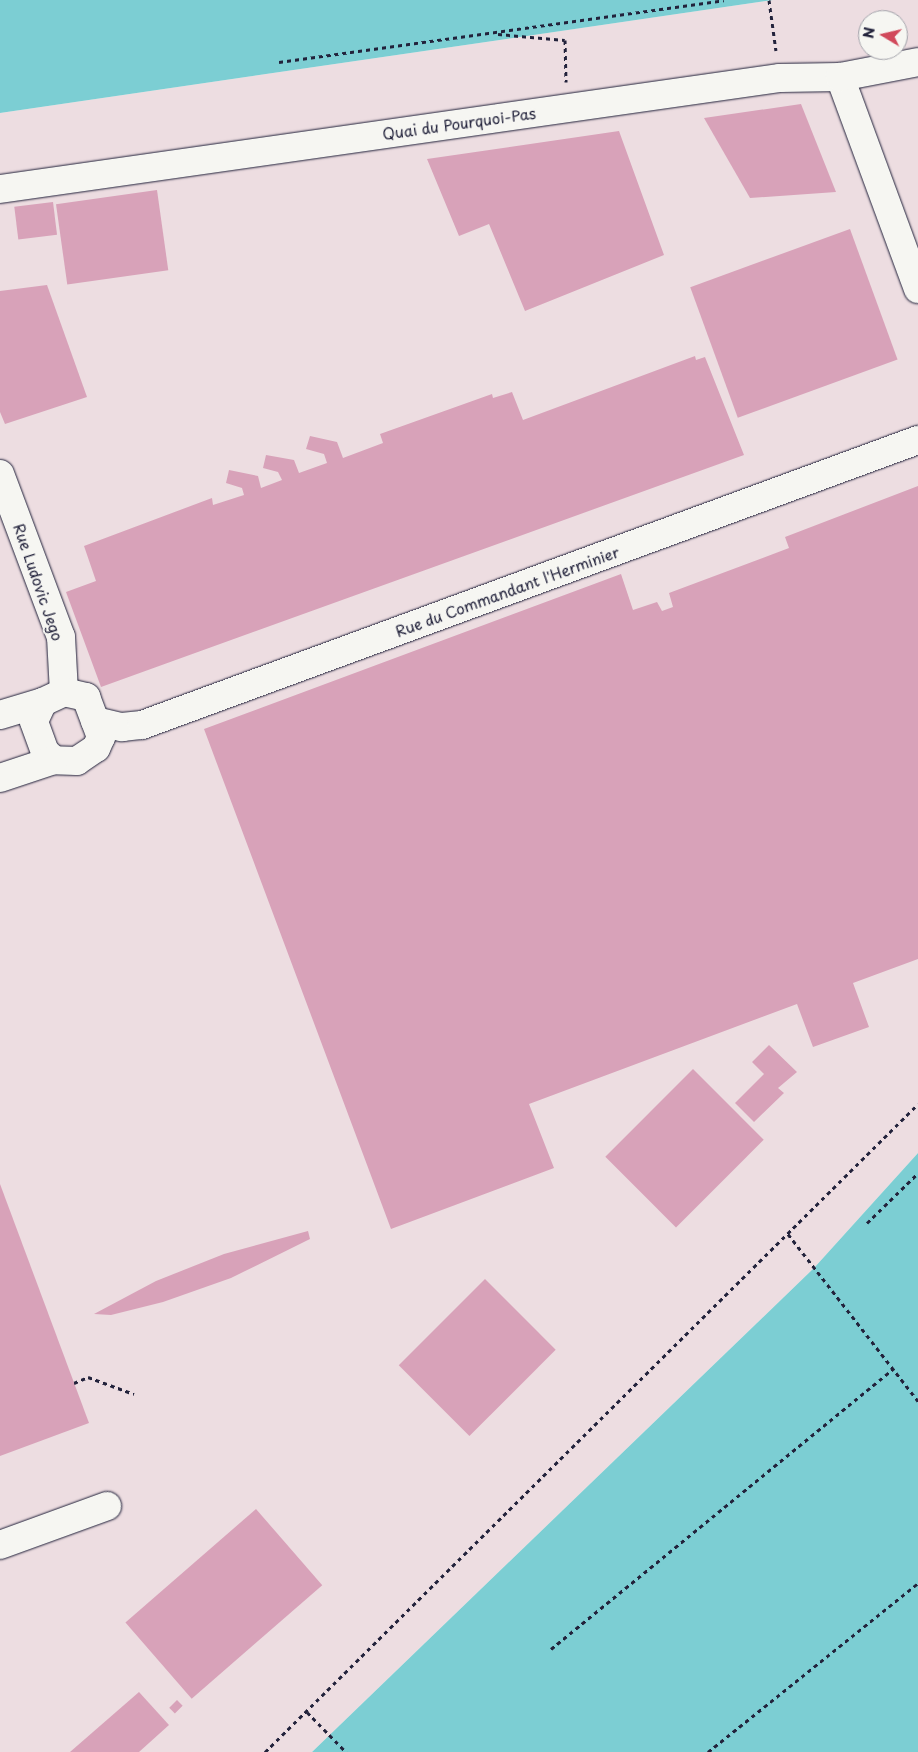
<!DOCTYPE html>
<style>
body{margin:0}
#map{position:relative;width:918px;height:1752px;overflow:hidden;background:#f6f6f2;font-family:"Playpen Sans",sans-serif}
div>[style]{position:absolute}
.built>*{inset:0;background:#eddde1}
.water>*{inset:0;background:#7cced3}
.building>*{inset:0;background:#d8a2b9;transform-origin:0 0}
.path>*{height:3px;margin-top:-1.5px;transform-origin:0;background:repeating-linear-gradient(90deg,#22223b 0 4px,transparent 0 8px)}
.roads{filter:drop-shadow(0 0 1px #22223b) drop-shadow(0 0 1px #22223b)}
.minor>*{height:28px;margin:-14px;padding:0 14px;transform-origin:14px;border-radius:14px;background:#f6f6f2}
span{translate:-50% -50%;white-space:nowrap;text-align:center;line-height:1.15;-webkit-text-stroke:4px #f6f6f2;paint-order:stroke}
.street-label{font-size:15px;color:#22223b}
.north{position:absolute;left:858px;top:10px;width:50px;height:50px;box-sizing:border-box;background:#f6f6f2;border:1px solid #a1a1a9;border-radius:50%;rotate:279deg;font-size:14px;font-weight:700;line-height:20px;text-align:center;color:#22223b}
.north::after{content:'';display:block;margin:auto;width:18px;height:22px;background:#d1495b;clip-path:polygon(50% 0,100% 100%,50% 72%,0 100%)}
</style>
<div id="map">
<div class="built">
<div style="clip-path:polygon(evenodd,773px 0,918px 0,918px 1153px,814px 1268px,312px 1752px,0 1752px,0 113px,773px 0,868px 20px,898px 20px,898px 50px,868px 50px,868px 20px)"></div>
</div>
<div class="water">
<div style="clip-path:polygon(0 0,773px 0,0 113px)"></div>
<div style="clip-path:polygon(918px 1153px,918px 1752px,312px 1752px,814px 1268px)"></div>
</div>
<div class="building">
<div style="clip-path:polygon(801px 104px,836px 192px,750px 198px,704px 118px)"></div>
<div style="clip-path:polygon(619px 131px,664px 255px,525px 311px,489px 224px,459px 236px,427px 159px)"></div>
<div style="left:157px;top:190px;width:81px;height:102px;rotate:82deg"></div>
<div style="left:53px;top:202px;width:33px;height:39px;rotate:83deg"></div>
<div style="left:850px;top:229px;width:139px;height:170px;rotate:70deg"></div>
<div style="clip-path:polygon(47px 285px,87px 397px,5px 424px,0 412px,0 291px)"></div>
<div style="clip-path:polygon(695px 356px,696px 360px,705px 357px,744px 455px,101px 687px,66px 592px,96px 581px,84px 546px,212px 498px,213px 505px,244px 495px,242px 488px,226px 483px,229px 470px,258px 476px,261px 488px,282px 480px,278px 472px,263px 468px,266px 455px,294px 460px,299px 473px,327px 463px,324px 454px,306px 449px,310px 436px,337px 442px,343px 458px,383px 443px,380px 434px,492px 394px,493px 398px,512px 392px,523px 420px)"></div>
<div style="clip-path:polygon(918px 486px,918px 959px,853px 983px,869px 1027px,813px 1047px,797px 1004px,529px 1104px,554px 1168px,391px 1229px,204px 729px,621px 574px,633px 610px,657px 602px,662px 611px,673px 607px,669px 593px,789px 548px,785px 537px)"></div>
<div style="clip-path:polygon(769px 1045px,797px 1072px,778px 1088px,784px 1093px,754px 1122px,735px 1103px,764px 1074px,752px 1062px)"></div>
<div style="left:693px;top:1069px;width:100px;height:124px;rotate:45deg"></div>
<div style="clip-path:polygon(0 1184px,89px 1423px,0 1456px)"></div>
<div style="clip-path:polygon(308px 1231px,310px 1239px,231px 1278px,163px 1302px,111px 1315px,94px 1314px,156px 1281px,224px 1254px)"></div>
<div style="left:485px;top:1279px;width:100px;height:122px;rotate:45deg"></div>
<div style="left:256px;top:1509px;width:101px;height:173px;rotate:49deg"></div>
<div style="clip-path:polygon(139px 1692px,169px 1725px,139px 1752px,70px 1752px)"></div>
<div style="left:177px;top:1700px;width:8px;height:11px;rotate:45deg"></div>
</div>
<div class="path">
<div style="left:769px;top:0;width:51px;rotate:82.2deg"></div>
<div style="left:498px;top:34px;width:67px;rotate:5.1deg"></div>
<div style="left:565px;top:40px;width:42px;rotate:88.6deg"></div>
<div style="left:279px;top:62px;width:449px;rotate:-7.9deg"></div>
<div style="left:867px;top:1223px;width:71px;rotate:-44.4deg"></div>
<div style="left:788px;top:1234px;width:212px;rotate:52.1deg"></div>
<div style="left:74px;top:1383px;width:15px;rotate:-23deg"></div>
<div style="left:88px;top:1377px;width:49px;rotate:20.3deg"></div>
<div style="left:551px;top:1649px;width:443px;rotate:-39.3deg"></div>
<div style="left:307px;top:1712px;width:56px;rotate:45.7deg"></div>
<div style="left:265px;top:1752px;width:920px;rotate:-44.78deg"></div>
<div style="left:708px;top:1752px;width:270px;rotate:-38.8deg"></div>
</div>
<div class="roads">
<div class="minor">
<div style="left:840px;top:77px;width:226px;rotate:69.8deg"></div>
<div style="left:0;top:189px;width:788px;rotate:-8.1deg"></div>
<div style="left:780px;top:78px;width:60px;rotate:-1deg"></div>
<div style="left:840px;top:77px;width:79px;rotate:-10.9deg"></div>
<div style="left:0;top:474px;width:174px;rotate:69.5deg"></div>
<div style="left:61px;top:637px;width:55px;rotate:86.9deg"></div>
<div style="left:64px;top:692px;width:23px;rotate:13deg"></div>
<div style="left:86px;top:697px;width:43px;rotate:69.4deg"></div>
<div style="left:101px;top:737px;width:12px;rotate:114deg"></div>
<div style="left:96px;top:748px;width:23px;rotate:146deg"></div>
<div style="left:77px;top:761px;width:23px;rotate:-178deg"></div>
<div style="left:54px;top:760px;width:12px;rotate:-138deg"></div>
<div style="left:45px;top:752px;width:33px;rotate:-110deg"></div>
<div style="left:34px;top:721px;width:21px;rotate:-65deg"></div>
<div style="left:43px;top:702px;width:23px;rotate:-25deg"></div>
<div style="left:0;top:715px;width:45px;rotate:-16.8deg"></div>
<div style="left:95px;top:721px;width:28px;rotate:13deg"></div>
<div style="left:122px;top:727px;width:20px;rotate:-6deg"></div>
<div style="left:142px;top:725px;width:827px;rotate:-20.17deg"></div>
<div style="left:0;top:778px;width:57px;rotate:-18.4deg"></div>
<div style="left:0;top:1545px;width:114px;rotate:-20deg"></div>
</div>
</div>
<div class="street-label">
<span style="left:459px;top:123px;rotate:-8deg">Quai du Pourquoi-Pas</span>
<span style="left:39px;top:582px;rotate:71deg">Rue Ludovic Jego</span>
<span style="left:507px;top:591px;rotate:-20deg">Rue du Commandant l'Herminier</span>
</div>
<div class="north">N</div>
</div>
